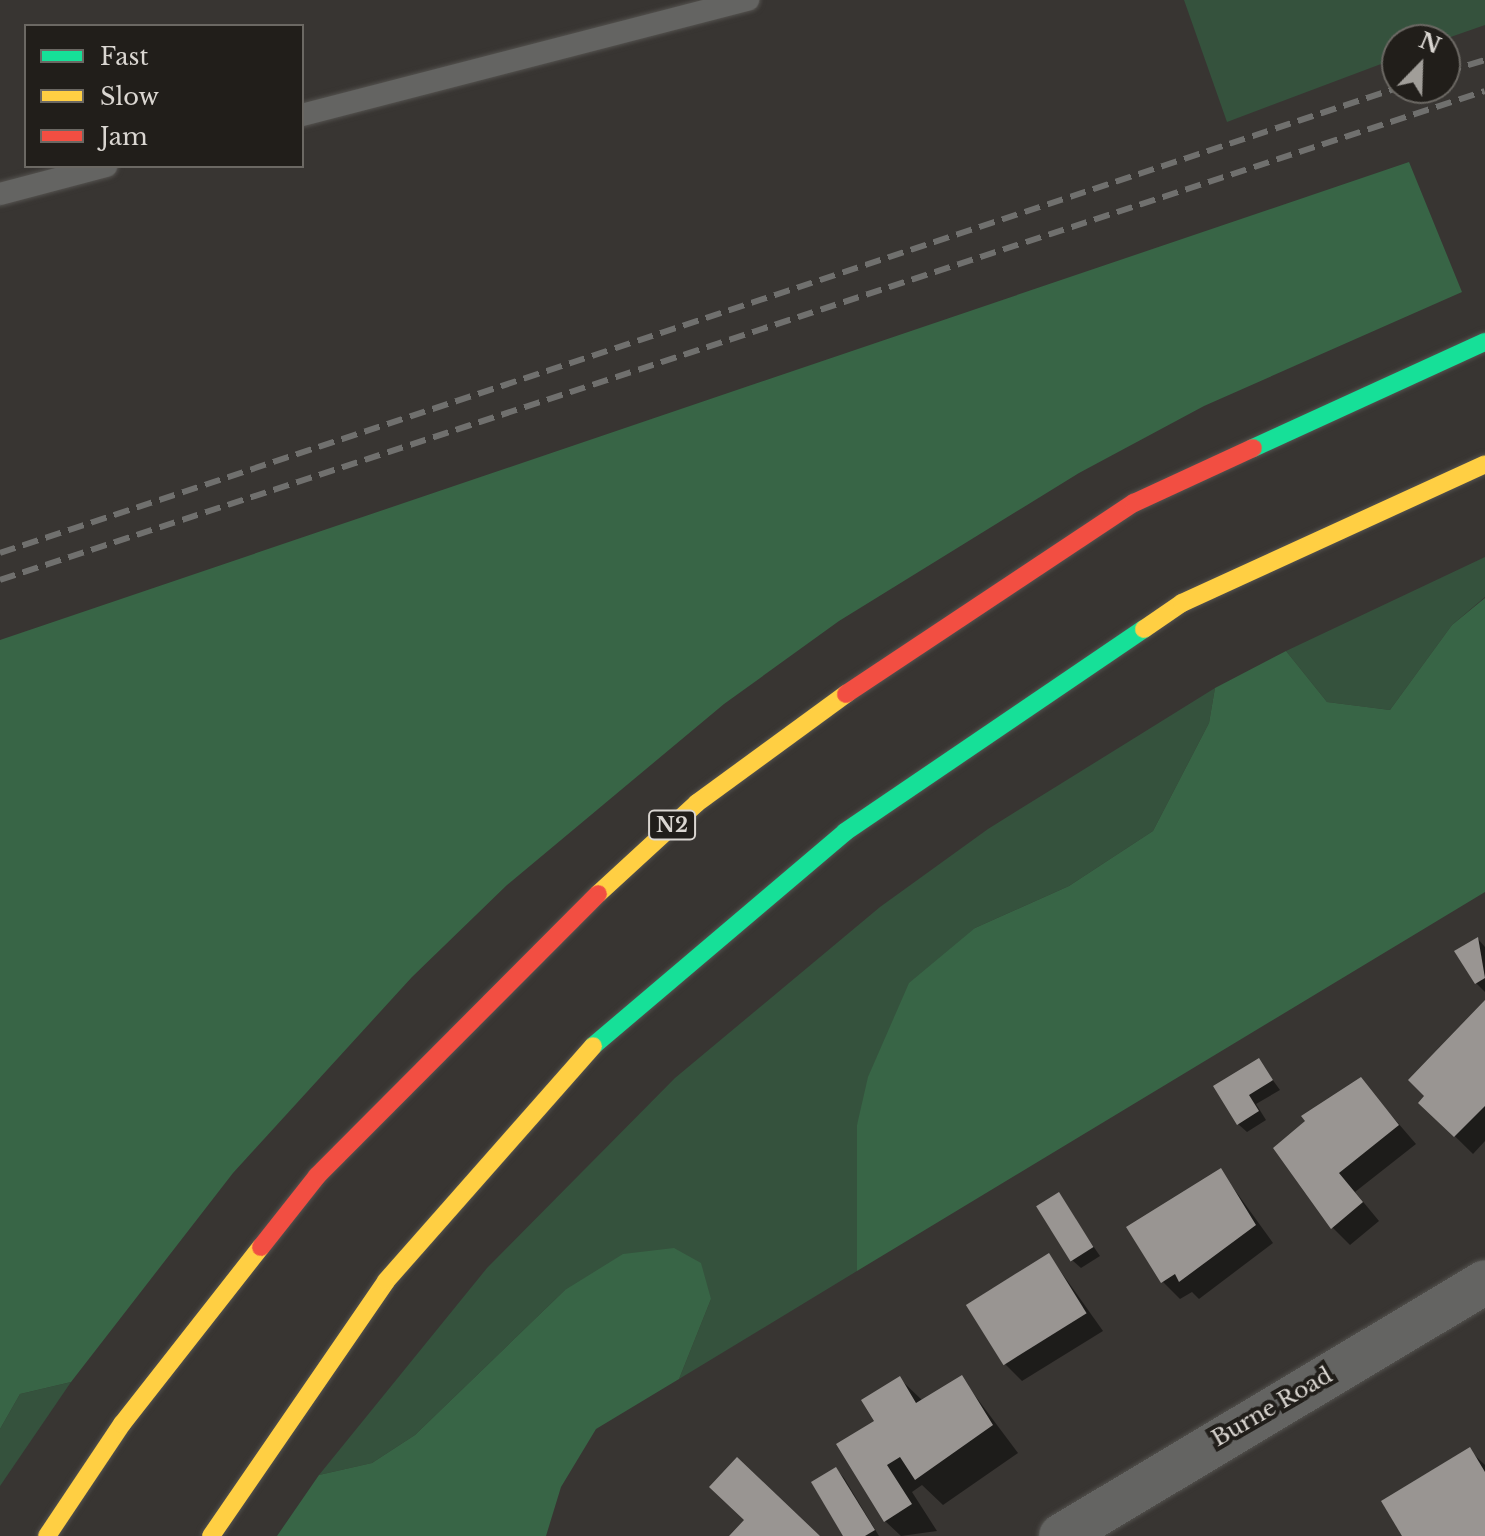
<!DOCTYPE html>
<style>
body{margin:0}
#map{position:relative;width:1485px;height:1536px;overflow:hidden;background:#383532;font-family:"Libre Baskerville",serif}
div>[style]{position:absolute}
.green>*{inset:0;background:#35523d}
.forest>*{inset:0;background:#386546}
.shadow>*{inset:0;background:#0007}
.building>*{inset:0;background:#999592;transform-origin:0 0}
.roads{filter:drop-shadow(0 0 2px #54524f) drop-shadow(0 0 2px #54524f)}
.lane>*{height:22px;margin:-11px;padding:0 11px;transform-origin:11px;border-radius:11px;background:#646462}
.street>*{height:44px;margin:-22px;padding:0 22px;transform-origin:22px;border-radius:22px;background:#646462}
.fast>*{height:18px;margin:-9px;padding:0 9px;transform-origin:9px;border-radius:9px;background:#16e098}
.slow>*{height:18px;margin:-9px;padding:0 9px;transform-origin:9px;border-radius:9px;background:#ffcf43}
.jam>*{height:18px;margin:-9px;padding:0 9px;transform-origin:9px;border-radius:9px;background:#f24e42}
.rail>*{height:6px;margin-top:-3px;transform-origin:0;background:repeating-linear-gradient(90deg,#70706e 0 16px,transparent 0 24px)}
span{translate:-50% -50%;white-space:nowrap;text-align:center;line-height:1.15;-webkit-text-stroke:8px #211e1a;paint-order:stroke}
.shield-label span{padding:2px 6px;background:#211e1a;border:2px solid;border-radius:6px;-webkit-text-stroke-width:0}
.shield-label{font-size:20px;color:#dad6d1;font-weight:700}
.street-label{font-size:22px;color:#dad6d1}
.legend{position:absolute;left:24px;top:24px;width:280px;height:144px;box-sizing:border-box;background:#211e1a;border:2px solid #6b6863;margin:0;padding:10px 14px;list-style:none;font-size:24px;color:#dad6d1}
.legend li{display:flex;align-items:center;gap:16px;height:40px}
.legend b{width:40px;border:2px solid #6b6863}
.north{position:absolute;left:1381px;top:24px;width:80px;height:80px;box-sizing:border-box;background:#211e1a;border:2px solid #6b6863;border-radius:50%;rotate:23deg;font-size:22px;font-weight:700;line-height:32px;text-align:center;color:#dad6d1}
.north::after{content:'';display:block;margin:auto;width:28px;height:36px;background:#a19e99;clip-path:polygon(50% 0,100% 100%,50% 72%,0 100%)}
</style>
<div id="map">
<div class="green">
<div style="clip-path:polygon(1184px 0,1485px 0,1485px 25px,1442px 40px,1397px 40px,1397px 58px,1227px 122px)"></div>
<div style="clip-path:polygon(1485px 557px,1485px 597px,1452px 625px,1390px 710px,1327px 702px,1286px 651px)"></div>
<div style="clip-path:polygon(1215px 688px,1209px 723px,1153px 831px,1069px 886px,975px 928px,857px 1125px,857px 1271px,679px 1379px,711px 1299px,565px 1290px,415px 1435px,372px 1463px,319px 1475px,487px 1268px,675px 1078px,880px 907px,988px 829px)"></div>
<div style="clip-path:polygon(71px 1382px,0 1486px,0 1429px,20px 1394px)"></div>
</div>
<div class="forest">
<div style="clip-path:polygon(1409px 162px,1462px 292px,1204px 406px,1079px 473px,839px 621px,724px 704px,507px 885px,412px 977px,233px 1173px,71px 1382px,20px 1394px,0 1429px,0 640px)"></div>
<div style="clip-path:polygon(1485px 598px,1485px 892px,857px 1271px,857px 1125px,868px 1077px,909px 983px,975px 928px,1069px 886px,1153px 831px,1209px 723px,1215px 688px,1286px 651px,1327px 702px,1390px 710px,1452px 625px)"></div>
<div style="clip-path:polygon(674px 1248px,701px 1263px,711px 1299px,679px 1379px,596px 1429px,561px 1487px,546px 1536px,277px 1536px,319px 1475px,372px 1463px,415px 1435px,565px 1290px,623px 1254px)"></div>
</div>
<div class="shadow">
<div style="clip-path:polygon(1478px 939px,1485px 947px,1485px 992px,1476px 983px)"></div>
<div style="clip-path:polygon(1485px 1002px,1485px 1141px,1473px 1154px,1421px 1103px)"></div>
<div style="clip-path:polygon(1259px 1061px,1280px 1090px,1256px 1104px,1266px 1120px,1247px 1132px,1238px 1124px)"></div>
<div style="clip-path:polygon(1361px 1080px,1416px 1144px,1355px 1192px,1379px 1221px,1350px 1245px,1332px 1227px,1307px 1122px)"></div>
<div style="clip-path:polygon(1221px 1171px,1273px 1243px,1199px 1299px,1192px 1292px,1180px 1299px,1163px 1282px)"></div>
<div style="clip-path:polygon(1058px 1195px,1100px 1256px,1081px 1268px,1072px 1260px)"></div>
<div style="clip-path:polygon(1049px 1255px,1103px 1331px,1022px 1381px,1004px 1363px)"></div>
<div style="clip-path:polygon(961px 1377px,1018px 1453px,943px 1505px,922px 1485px,912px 1492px,937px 1531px,901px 1536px,885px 1521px,877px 1422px,900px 1379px,923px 1401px)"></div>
<div style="clip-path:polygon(1469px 1450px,1485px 1465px,1485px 1536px,1405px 1536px)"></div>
<div style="clip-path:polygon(836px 1469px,844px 1478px,879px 1536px,845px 1536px)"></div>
</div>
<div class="building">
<div style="clip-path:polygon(1478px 937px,1485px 978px,1475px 984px,1454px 951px)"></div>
<div style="clip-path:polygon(1485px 1000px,1485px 1106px,1454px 1137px,1418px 1103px,1424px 1096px,1408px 1080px)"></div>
<div style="clip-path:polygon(1259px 1058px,1273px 1080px,1249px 1095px,1259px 1111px,1237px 1125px,1213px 1086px)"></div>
<div style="clip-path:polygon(1361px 1077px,1399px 1125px,1339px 1173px,1363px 1202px,1331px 1229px,1273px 1148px,1305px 1121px,1301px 1116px)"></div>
<div style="clip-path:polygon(1221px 1168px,1256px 1225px,1179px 1282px,1175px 1274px,1161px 1283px,1126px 1227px)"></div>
<div style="left:1059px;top:1192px;width:65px;height:27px;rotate:58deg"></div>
<div style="left:1049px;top:1253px;width:71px;height:98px;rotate:58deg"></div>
<div style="clip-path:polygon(962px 1375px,993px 1425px,915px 1480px,900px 1457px,887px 1465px,912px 1504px,884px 1522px,836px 1444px,874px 1421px,861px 1400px,900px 1376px,916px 1403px)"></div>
<div style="clip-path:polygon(1470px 1447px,1485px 1472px,1485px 1536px,1402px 1536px,1381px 1501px)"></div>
<div style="clip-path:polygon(737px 1457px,820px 1536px,729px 1536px,744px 1520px,709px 1487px)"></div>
<div style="clip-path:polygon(836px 1467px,875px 1530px,865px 1536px,843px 1536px,811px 1482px)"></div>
</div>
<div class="roads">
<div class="lane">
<div style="left:302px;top:115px;width:461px;rotate:-14.5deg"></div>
<div style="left:0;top:194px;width:110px;rotate:-14.8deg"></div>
</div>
<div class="street">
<div style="left:1061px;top:1536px;width:494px;rotate:-30.9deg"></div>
</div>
<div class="fast">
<div style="left:1253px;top:448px;width:255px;rotate:-24.6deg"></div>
<div style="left:593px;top:1046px;width:331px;rotate:-40.3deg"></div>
<div style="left:845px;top:832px;width:361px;rotate:-34.2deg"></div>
</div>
<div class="slow">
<div style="left:1144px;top:629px;width:46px;rotate:-34.4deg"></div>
<div style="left:1182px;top:603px;width:333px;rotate:-24.6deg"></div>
<div style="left:598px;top:894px;width:134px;rotate:-42.6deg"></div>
<div style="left:697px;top:803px;width:185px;rotate:-36.2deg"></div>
<div style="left:47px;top:1536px;width:135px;rotate:-56.2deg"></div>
<div style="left:122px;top:1424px;width:225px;rotate:-51.9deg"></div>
<div style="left:211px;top:1536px;width:309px;rotate:-55.5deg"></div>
<div style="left:386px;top:1281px;width:313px;rotate:-48.6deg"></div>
</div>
<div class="jam">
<div style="left:846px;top:694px;width:346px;rotate:-33.6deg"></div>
<div style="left:1134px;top:503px;width:131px;rotate:-24.8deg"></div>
<div style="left:261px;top:1247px;width:90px;rotate:-51.7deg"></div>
<div style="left:317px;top:1176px;width:398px;rotate:-45.1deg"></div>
</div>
</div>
<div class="rail">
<div style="left:1445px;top:72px;width:42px;rotate:-16.7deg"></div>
<div style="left:0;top:553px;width:1472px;rotate:-18.41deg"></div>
<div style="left:0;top:580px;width:1563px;rotate:-18.23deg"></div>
</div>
<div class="shield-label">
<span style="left:672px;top:825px">N2</span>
</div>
<div class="street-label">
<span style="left:1272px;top:1407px;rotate:-30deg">Burne Road</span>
</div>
<ul class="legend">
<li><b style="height:10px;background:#16e098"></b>Fast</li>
<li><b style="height:10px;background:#ffcf43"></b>Slow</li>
<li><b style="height:10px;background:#f24e42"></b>Jam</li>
</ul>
<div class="north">N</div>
</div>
